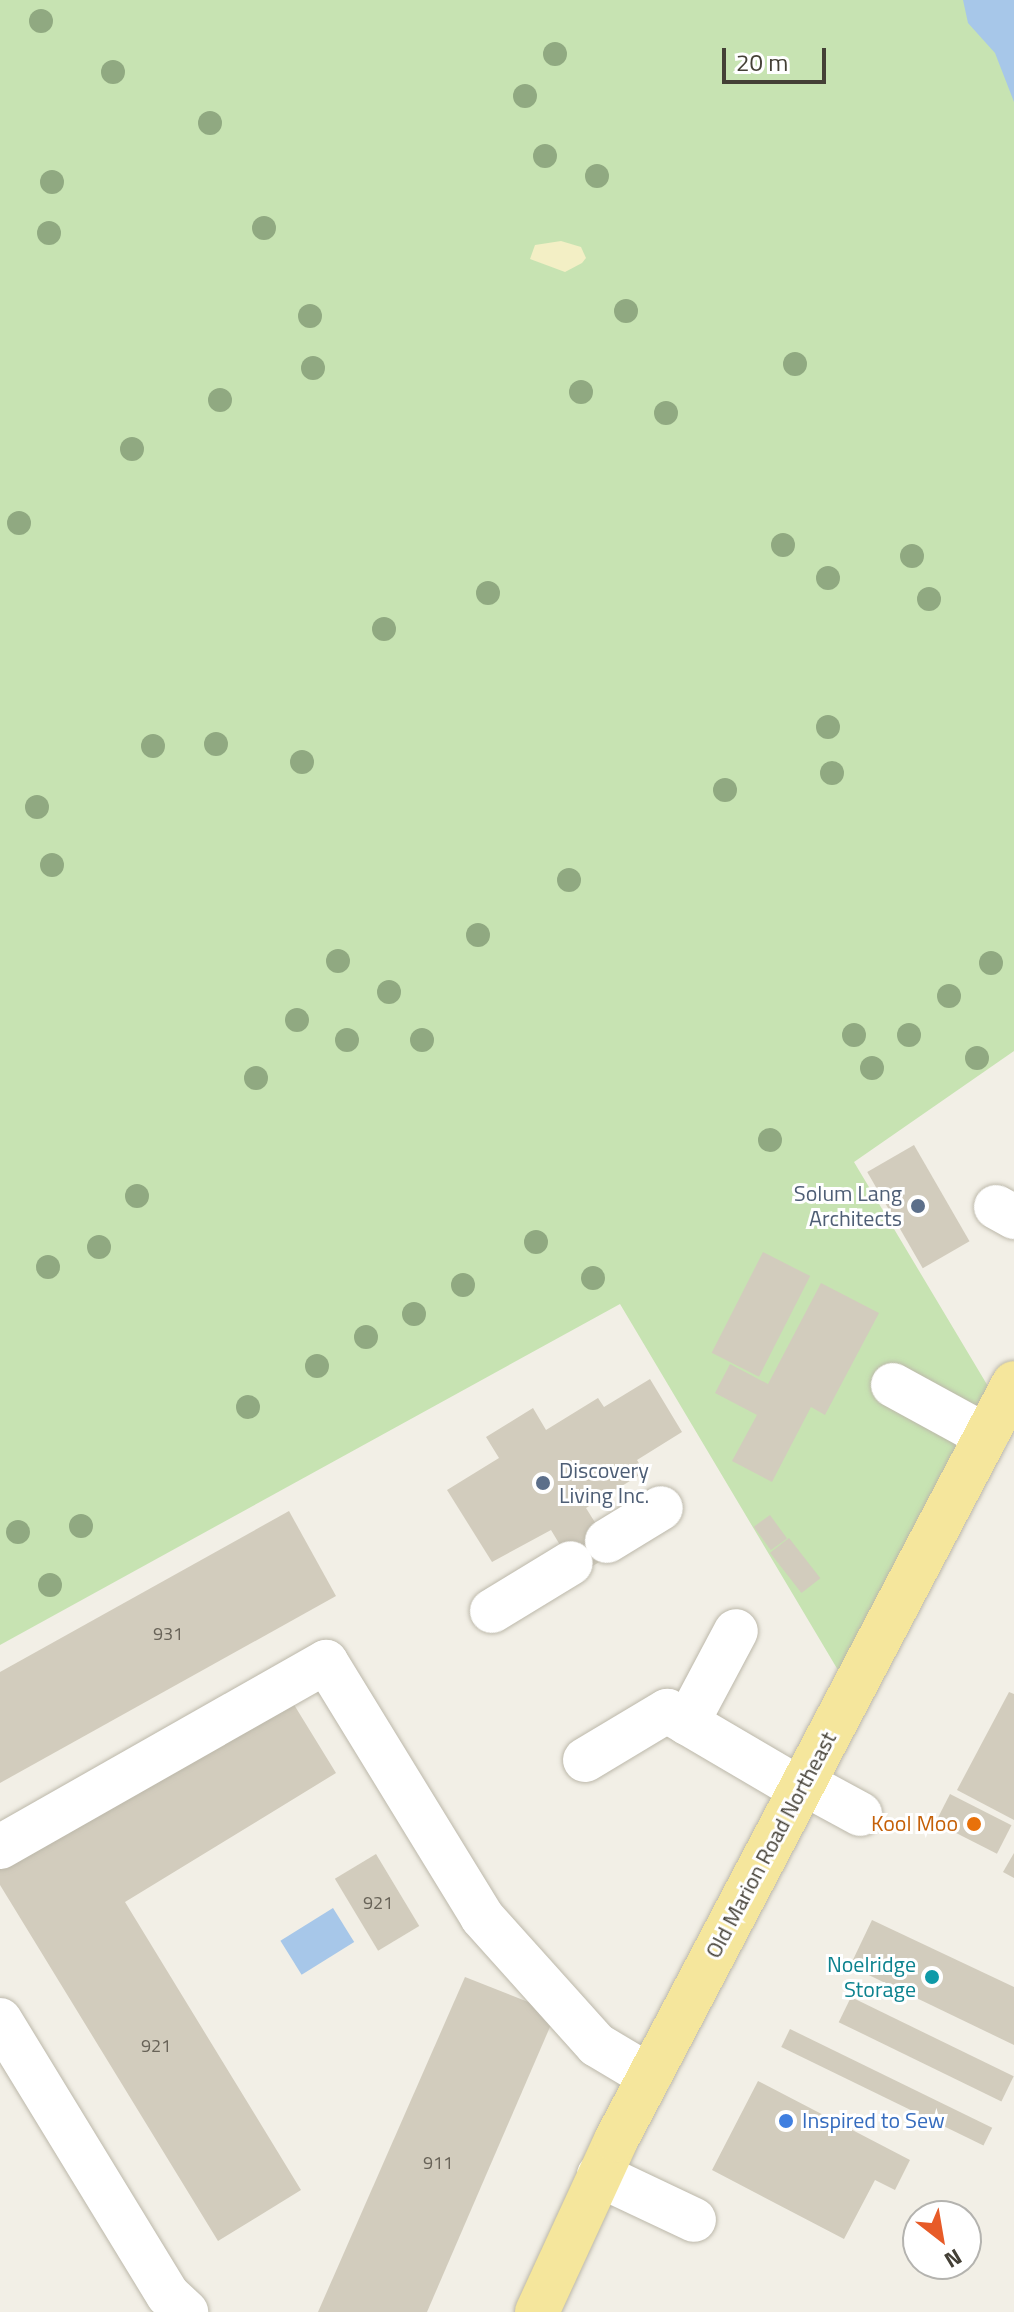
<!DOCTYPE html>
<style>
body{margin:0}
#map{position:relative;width:1014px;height:2312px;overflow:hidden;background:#f2efe6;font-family:"Titillium Web",sans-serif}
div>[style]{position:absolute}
.green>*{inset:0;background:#c7e3b2}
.sand>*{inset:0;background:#f3efc5}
.water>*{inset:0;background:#a7c7e9;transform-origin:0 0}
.building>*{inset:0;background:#d2ccbd;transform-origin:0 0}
.roads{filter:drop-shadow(0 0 2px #bcb8aa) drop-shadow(0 0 2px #bcb8aa)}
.minor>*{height:44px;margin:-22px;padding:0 22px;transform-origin:22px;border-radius:22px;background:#fff}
.major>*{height:44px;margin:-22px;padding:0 22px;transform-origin:22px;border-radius:22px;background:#f5e69c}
.trees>*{width:24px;height:24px;margin:-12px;border-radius:50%;background:#90a981}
.dots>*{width:22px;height:22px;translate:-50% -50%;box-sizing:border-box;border:4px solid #fff;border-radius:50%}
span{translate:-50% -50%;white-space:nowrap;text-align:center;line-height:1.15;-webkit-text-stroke:6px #fff;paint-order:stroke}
.number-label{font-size:18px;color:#686358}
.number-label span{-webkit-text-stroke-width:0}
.service-label{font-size:22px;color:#4e5e75}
.right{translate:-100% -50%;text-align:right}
.left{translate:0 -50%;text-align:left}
.food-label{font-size:22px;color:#c56008}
.street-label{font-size:22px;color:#444036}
.culture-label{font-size:22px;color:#0d838f}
.shop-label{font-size:22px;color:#366cbe}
.north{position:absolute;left:902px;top:2200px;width:80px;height:80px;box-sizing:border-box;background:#fff;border:2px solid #b4b3af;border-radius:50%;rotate:149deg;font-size:22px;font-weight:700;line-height:32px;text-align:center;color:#444036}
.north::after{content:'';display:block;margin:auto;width:28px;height:36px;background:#e75b28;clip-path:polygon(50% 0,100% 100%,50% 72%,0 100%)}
.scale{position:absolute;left:722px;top:48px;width:104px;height:36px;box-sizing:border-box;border:4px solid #444036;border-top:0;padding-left:10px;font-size:24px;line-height:28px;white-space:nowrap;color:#444036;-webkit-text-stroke:6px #fff;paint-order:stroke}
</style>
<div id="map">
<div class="green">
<div style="clip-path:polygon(0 0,1014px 0,1014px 1051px,854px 1162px,1001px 1408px,851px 1692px,620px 1304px,0 1645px)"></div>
</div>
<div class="sand">
<div style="clip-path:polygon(561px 241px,581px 247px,586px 258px,582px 263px,565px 272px,530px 259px,535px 245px)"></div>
</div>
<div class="water">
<div style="clip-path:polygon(963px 0,1014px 0,1014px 102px,995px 53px,968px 23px)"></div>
<div style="left:333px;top:1908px;width:40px;height:62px;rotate:58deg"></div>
</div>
<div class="building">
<div style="left:914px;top:1145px;width:111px;height:54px;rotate:60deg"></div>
<div style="left:763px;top:1252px;width:53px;height:113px;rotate:27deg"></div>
<div style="clip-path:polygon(821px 1283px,879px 1313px,825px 1415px,811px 1407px,772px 1482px,732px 1461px,757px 1415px,715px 1393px,730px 1364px,768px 1384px)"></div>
<div style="clip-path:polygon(650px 1379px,682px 1432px,637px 1460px,643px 1470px,638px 1476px,586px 1508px,614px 1553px,578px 1575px,551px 1530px,492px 1562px,447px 1490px,499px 1458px,486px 1437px,533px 1408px,546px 1430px,598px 1398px,604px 1407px)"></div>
<div style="clip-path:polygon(289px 1511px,336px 1596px,0 1783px,0 1672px)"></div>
<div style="left:770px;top:1515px;width:29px;height:20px;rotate:54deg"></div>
<div style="left:789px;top:1538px;width:51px;height:24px;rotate:52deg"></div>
<div style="clip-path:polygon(285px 1690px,336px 1773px,125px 1902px,301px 2190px,218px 2241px,0 1885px,0 1865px)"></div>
<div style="clip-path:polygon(1009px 1692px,1014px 1694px,1014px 1820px,957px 1790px)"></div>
<div style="left:950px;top:1794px;width:69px;height:32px;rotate:27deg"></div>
<div style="clip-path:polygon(1014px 1853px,1014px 1878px,1003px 1872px)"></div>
<div style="left:376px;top:1854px;width:84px;height:48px;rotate:59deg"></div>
<div style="clip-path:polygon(872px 1920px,1014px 1987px,1014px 2045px,850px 1966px)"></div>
<div style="clip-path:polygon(465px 1977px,556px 2013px,427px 2312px,318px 2312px)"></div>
<div style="left:851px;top:1997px;width:181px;height:28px;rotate:26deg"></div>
<div style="left:790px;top:2029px;width:225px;height:20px;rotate:26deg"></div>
<div style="clip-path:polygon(758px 2081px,910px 2160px,895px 2190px,875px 2180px,844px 2239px,712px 2170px)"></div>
</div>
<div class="roads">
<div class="minor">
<div style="left:996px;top:1207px;width:21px;rotate:29deg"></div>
<div style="left:893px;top:1385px;width:106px;rotate:28.7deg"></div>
<div style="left:607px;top:1541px;width:63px;rotate:-31.4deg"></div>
<div style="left:492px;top:1611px;width:92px;rotate:-31.3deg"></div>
<div style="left:687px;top:1723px;width:104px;rotate:-62deg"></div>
<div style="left:585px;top:1760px;width:96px;rotate:-30.9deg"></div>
<div style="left:667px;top:1711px;width:154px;rotate:30.4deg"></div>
<div style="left:803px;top:1783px;width:65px;rotate:28.5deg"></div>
<div style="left:0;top:1847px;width:375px;rotate:-29.6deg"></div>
<div style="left:326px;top:1662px;width:299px;rotate:58.5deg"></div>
<div style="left:482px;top:1917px;width:172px;rotate:48.1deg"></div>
<div style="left:597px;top:2045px;width:61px;rotate:30.8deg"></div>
<div style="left:0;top:2020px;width:322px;rotate:58.6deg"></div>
<div style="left:168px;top:2295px;width:25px;rotate:43deg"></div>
<div style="left:599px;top:2175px;width:105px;rotate:25.3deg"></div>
</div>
<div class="major">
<div style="left:537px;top:2312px;width:189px;rotate:-65.3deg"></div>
<div style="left:616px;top:2140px;width:855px;rotate:-62.27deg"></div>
</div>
</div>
<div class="trees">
<div style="left:41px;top:21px"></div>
<div style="left:555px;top:54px"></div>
<div style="left:113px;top:72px"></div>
<div style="left:525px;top:96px"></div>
<div style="left:210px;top:123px"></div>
<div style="left:545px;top:156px"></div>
<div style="left:597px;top:176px"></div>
<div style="left:52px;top:182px"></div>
<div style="left:264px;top:228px"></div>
<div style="left:49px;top:233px"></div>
<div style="left:626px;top:311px"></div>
<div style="left:310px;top:316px"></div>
<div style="left:795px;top:364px"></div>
<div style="left:313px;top:368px"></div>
<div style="left:581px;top:392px"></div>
<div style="left:220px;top:400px"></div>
<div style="left:666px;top:413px"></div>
<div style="left:132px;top:449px"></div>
<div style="left:19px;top:523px"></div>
<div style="left:783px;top:545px"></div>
<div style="left:912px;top:556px"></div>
<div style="left:828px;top:578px"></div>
<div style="left:488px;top:593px"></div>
<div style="left:929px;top:599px"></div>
<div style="left:384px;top:629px"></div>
<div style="left:828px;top:727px"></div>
<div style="left:216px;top:744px"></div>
<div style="left:153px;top:746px"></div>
<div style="left:302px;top:762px"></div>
<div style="left:832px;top:773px"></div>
<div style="left:725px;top:790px"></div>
<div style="left:37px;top:807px"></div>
<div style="left:52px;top:865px"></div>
<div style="left:569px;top:880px"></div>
<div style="left:478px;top:935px"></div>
<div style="left:338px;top:961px"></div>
<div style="left:991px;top:963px"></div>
<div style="left:389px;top:992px"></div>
<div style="left:949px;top:996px"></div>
<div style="left:297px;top:1020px"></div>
<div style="left:854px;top:1035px"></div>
<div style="left:909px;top:1035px"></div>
<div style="left:347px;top:1040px"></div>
<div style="left:422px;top:1040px"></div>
<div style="left:977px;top:1058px"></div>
<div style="left:872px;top:1068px"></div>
<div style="left:256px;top:1078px"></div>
<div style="left:770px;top:1140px"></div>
<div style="left:137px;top:1196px"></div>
<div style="left:536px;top:1242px"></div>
<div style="left:99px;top:1247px"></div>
<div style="left:48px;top:1267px"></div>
<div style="left:593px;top:1278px"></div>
<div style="left:463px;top:1285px"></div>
<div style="left:414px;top:1314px"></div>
<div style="left:366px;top:1337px"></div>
<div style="left:317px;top:1366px"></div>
<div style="left:248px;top:1407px"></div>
<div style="left:81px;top:1526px"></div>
<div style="left:18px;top:1532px"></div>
<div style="left:50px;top:1585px"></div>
</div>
<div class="dots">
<div style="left:918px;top:1206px;background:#5c6f8a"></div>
<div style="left:543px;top:1483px;background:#5c6f8a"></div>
<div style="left:974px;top:1824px;background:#e8710a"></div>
<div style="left:932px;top:1977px;background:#0f9aa8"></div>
<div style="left:786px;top:2121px;background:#3f7fe0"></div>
</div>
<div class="number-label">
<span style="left:168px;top:1634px">931</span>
<span style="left:378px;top:1903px">921</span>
<span style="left:156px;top:2046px">921</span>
<span style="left:438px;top:2163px">911</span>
</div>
<div class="service-label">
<span class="right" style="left:902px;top:1206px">Solum Lang<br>Architects</span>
<span class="left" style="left:559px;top:1483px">Discovery<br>Living Inc.</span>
</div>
<div class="food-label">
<span class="right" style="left:958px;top:1824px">Kool Moo</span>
</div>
<div class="street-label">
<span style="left:771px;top:1845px;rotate:-62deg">Old Marion Road Northeast</span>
</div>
<div class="culture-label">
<span class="right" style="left:916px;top:1977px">Noelridge<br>Storage</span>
</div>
<div class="shop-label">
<span class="left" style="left:802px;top:2121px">Inspired to Sew</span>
</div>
<div class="north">N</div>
<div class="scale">20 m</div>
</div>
